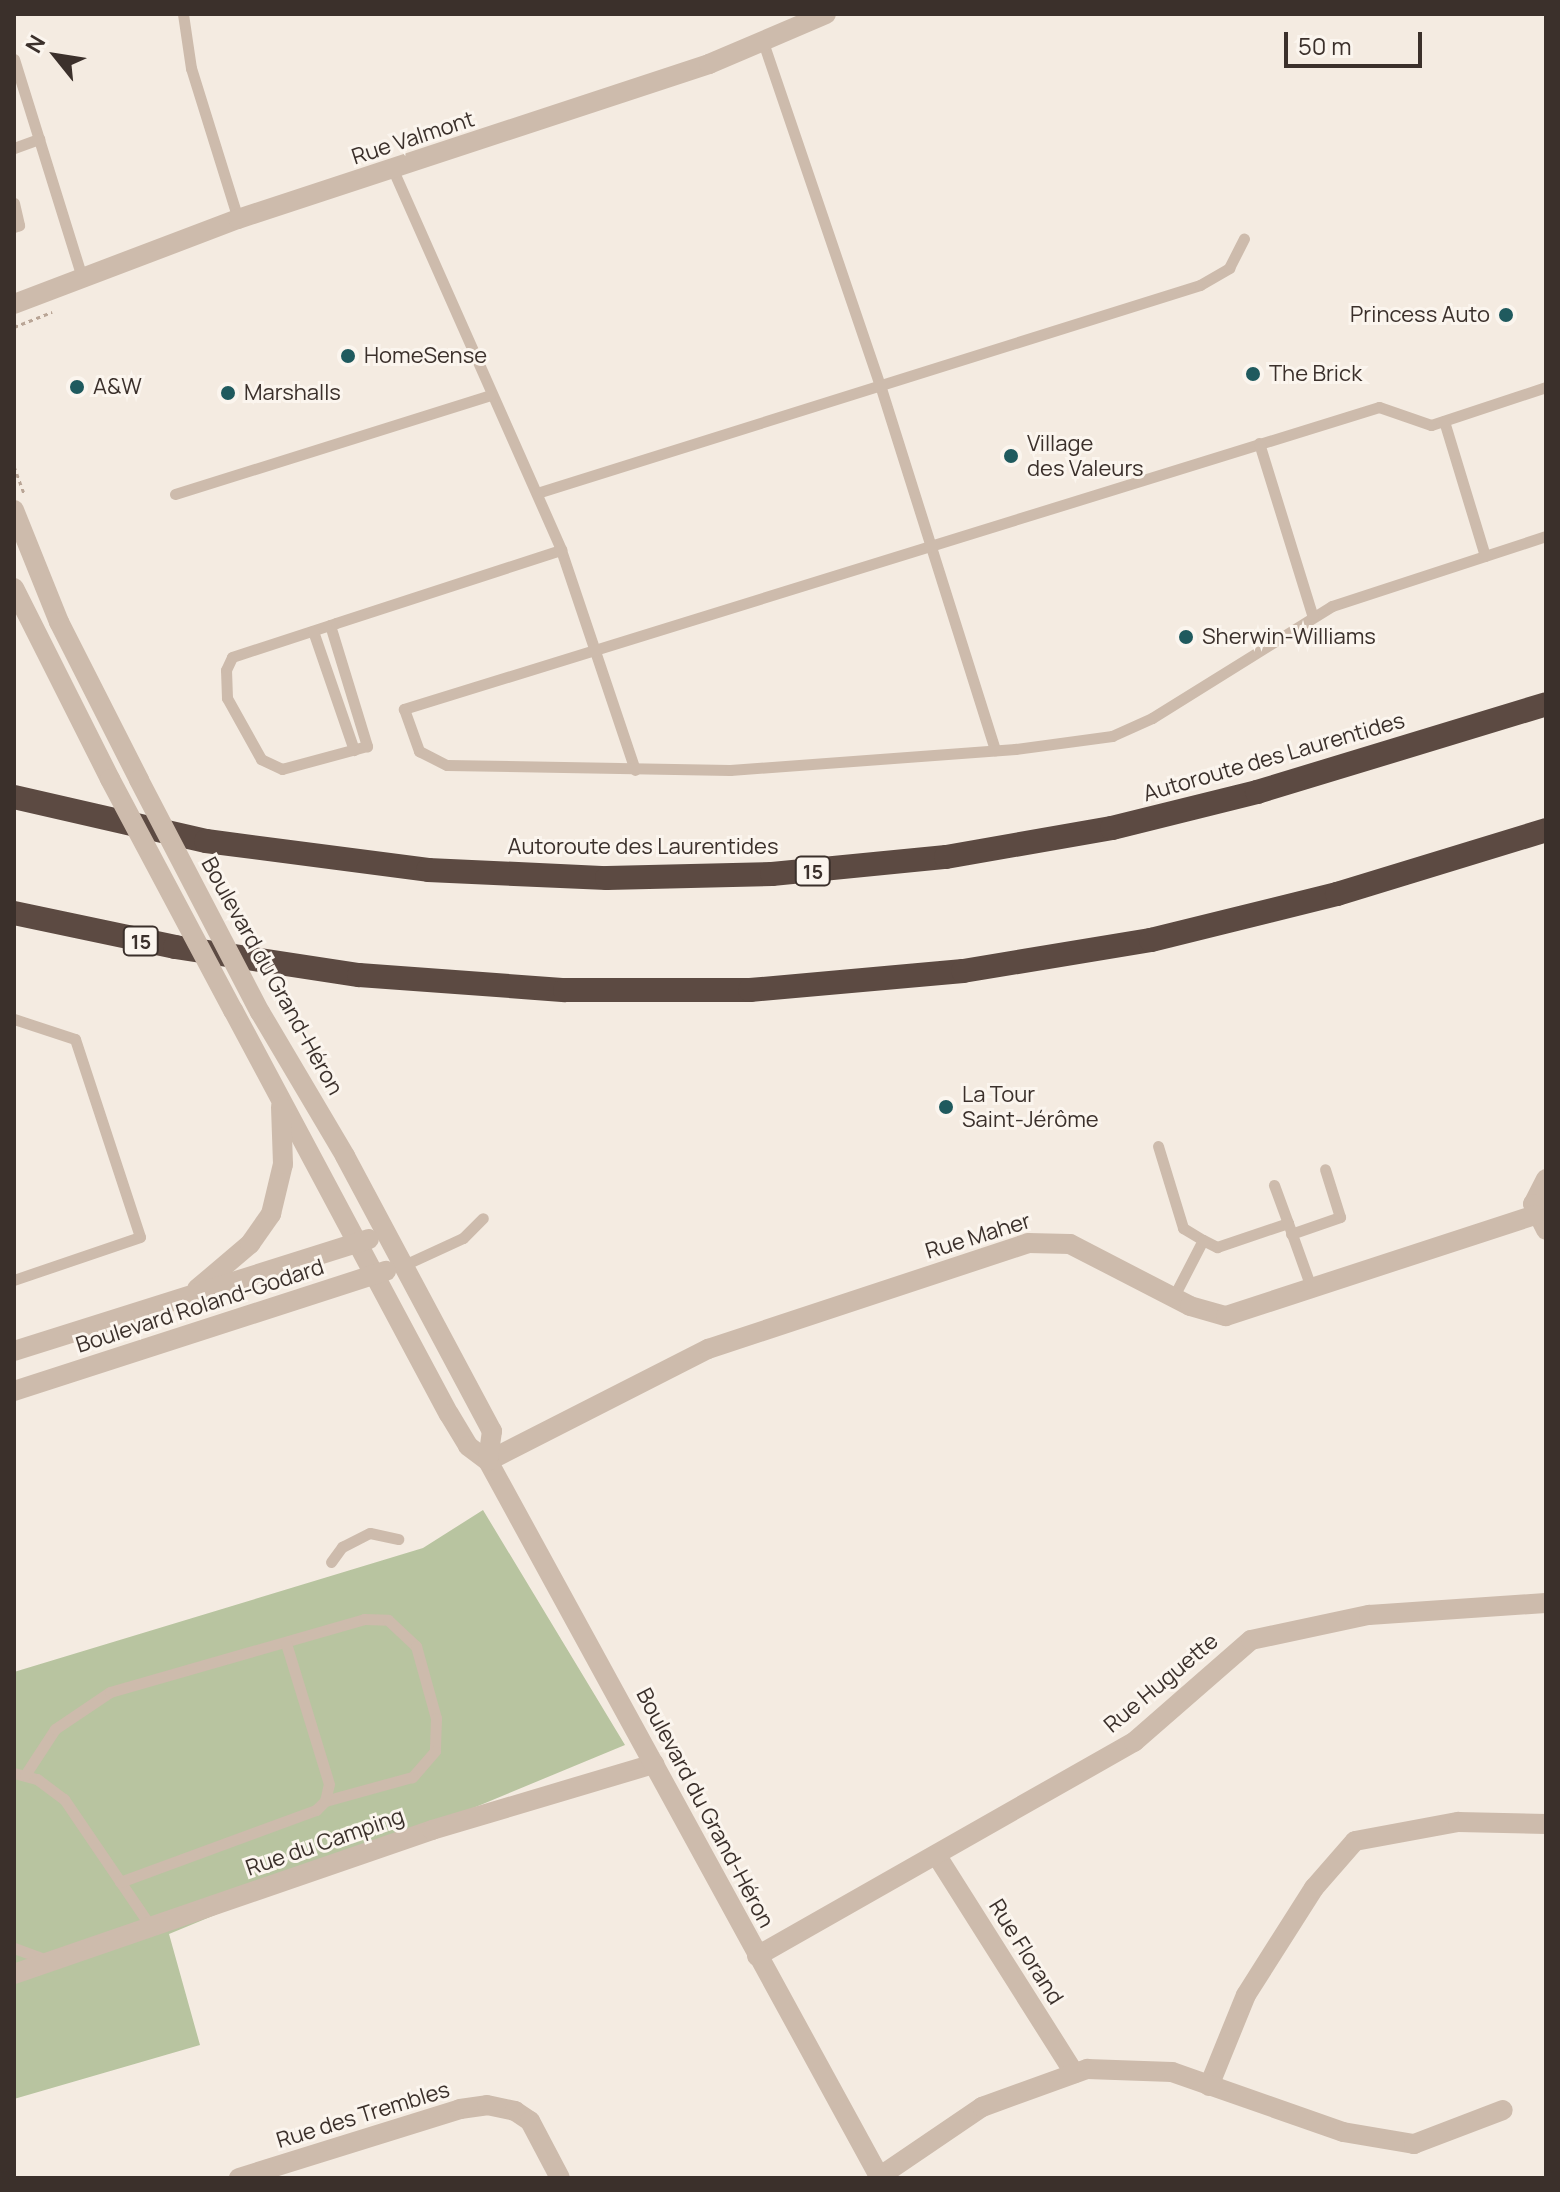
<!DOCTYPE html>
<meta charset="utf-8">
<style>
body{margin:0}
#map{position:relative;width:1560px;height:2192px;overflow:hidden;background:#f4ebe1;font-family:Manrope,sans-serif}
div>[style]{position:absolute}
.green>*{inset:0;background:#b8c4a0}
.path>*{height:3px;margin-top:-1.5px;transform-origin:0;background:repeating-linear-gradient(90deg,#b9a596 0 4px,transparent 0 8px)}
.service>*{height:11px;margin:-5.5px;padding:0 5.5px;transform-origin:5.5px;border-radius:5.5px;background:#cdbbac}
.minor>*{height:20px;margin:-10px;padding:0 10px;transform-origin:10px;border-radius:10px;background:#cdbbac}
.tertiary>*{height:20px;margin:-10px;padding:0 10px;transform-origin:10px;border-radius:10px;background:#cdbbac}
.motorway>*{height:24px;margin:-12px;padding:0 12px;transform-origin:12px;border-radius:12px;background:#5c4a42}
.tertiary-bridge>*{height:20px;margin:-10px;padding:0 10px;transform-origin:10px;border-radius:10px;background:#cdbbac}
.dots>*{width:22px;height:22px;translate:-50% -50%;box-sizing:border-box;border:4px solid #fbf5ee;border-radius:50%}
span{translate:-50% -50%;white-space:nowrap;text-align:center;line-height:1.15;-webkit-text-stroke:6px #fbf5ee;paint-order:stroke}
.shield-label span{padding:2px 6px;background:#fbf5ee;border:2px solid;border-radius:6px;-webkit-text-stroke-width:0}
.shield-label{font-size:20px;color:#3b302b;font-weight:700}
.street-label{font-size:22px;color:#3b302b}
.poi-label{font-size:22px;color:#3b302b}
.right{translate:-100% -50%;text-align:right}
.left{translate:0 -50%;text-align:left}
.frame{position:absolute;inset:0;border:16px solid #3b302b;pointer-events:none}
.north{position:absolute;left:16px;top:16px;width:80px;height:80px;-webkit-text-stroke:6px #fbf5ee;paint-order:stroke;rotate:300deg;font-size:22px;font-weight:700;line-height:32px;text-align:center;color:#3b302b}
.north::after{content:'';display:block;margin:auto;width:28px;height:36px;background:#3b302b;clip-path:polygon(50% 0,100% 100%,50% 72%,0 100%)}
.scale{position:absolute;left:1284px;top:32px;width:138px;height:36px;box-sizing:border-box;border:4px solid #3b302b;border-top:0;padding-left:10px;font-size:24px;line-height:28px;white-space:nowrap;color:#3b302b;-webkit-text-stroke:6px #fbf5ee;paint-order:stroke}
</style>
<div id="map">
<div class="green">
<div style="clip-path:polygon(483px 1510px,625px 1745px,169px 1934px,200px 2045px,14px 2099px,14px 1672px,423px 1548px)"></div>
</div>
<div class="path">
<div style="left:14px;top:327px;width:41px;rotate:-21.5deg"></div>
<div style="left:14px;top:466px;width:29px;rotate:70deg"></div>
</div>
<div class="service">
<div style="left:183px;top:14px;width:55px;rotate:81.6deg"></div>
<div style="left:191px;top:68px;width:158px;rotate:72.7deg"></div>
<div style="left:764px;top:45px;width:359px;rotate:71.2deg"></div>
<div style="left:880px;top:385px;width:383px;rotate:72.5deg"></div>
<div style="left:14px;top:59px;width:232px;rotate:72.7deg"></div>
<div style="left:14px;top:148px;width:27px;rotate:-20deg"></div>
<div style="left:393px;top:170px;width:415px;rotate:66.1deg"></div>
<div style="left:561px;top:550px;width:232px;rotate:71.4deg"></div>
<div style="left:14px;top:203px;width:23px;rotate:77deg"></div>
<div style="left:19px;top:225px;width:5px;rotate:158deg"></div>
<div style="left:1546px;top:387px;width:121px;rotate:161.7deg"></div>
<div style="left:1431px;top:425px;width:55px;rotate:-160.9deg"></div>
<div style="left:1379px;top:407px;width:1021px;rotate:162.79deg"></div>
<div style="left:404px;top:709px;width:45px;rotate:70.3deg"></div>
<div style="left:419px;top:751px;width:31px;rotate:27deg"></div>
<div style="left:447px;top:765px;width:283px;rotate:1deg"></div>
<div style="left:730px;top:770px;width:286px;rotate:-4.2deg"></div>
<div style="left:1015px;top:749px;width:98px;rotate:-7.6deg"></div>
<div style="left:1112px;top:736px;width:44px;rotate:-24.2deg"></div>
<div style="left:1152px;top:718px;width:212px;rotate:-31.9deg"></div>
<div style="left:1332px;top:606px;width:225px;rotate:-18.1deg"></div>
<div style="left:1444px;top:421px;width:141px;rotate:73.1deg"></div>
<div style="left:1259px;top:443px;width:182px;rotate:72.8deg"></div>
<div style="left:537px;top:493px;width:695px;rotate:-17.42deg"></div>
<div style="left:1200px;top:285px;width:34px;rotate:-30deg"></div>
<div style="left:1229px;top:268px;width:33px;rotate:-63deg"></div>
<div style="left:175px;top:494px;width:330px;rotate:-17.4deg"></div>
<div style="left:330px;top:625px;width:127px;rotate:73deg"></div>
<div style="left:367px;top:746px;width:88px;rotate:164.9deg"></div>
<div style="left:282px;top:769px;width:23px;rotate:-155deg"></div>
<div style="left:261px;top:759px;width:70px;rotate:-119.1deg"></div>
<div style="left:227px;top:698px;width:28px;rotate:-92deg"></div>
<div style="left:226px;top:670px;width:14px;rotate:-65deg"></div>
<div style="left:232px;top:657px;width:109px;rotate:-18.1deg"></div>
<div style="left:336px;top:623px;width:237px;rotate:-18deg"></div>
<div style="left:313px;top:631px;width:126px;rotate:71deg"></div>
<div style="left:14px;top:1019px;width:64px;rotate:18.2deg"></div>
<div style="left:75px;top:1039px;width:208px;rotate:71.8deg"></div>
<div style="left:140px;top:1237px;width:133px;rotate:161.2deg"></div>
<div style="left:1158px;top:1146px;width:86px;rotate:73deg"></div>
<div style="left:1183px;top:1228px;width:23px;rotate:31deg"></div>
<div style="left:1274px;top:1185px;width:40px;rotate:69.8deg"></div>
<div style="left:1291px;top:1234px;width:52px;rotate:-19.1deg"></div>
<div style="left:1340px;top:1217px;width:50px;rotate:-107.4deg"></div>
<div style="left:402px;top:1266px;width:67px;rotate:-24.7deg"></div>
<div style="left:463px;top:1238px;width:28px;rotate:-45deg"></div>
<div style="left:1173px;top:1298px;width:65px;rotate:-62.7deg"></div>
<div style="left:1203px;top:1240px;width:16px;rotate:27deg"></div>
<div style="left:1217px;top:1247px;width:75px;rotate:-18.7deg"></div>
<div style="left:1288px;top:1223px;width:71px;rotate:70.3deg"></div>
<div style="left:331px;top:1562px;width:19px;rotate:-54deg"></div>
<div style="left:342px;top:1547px;width:31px;rotate:-27deg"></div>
<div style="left:370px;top:1533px;width:29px;rotate:12deg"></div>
<div style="left:14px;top:1773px;width:24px;rotate:15deg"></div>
<div style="left:37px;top:1779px;width:34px;rotate:37deg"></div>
<div style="left:64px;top:1799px;width:155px;rotate:55.8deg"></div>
<div style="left:25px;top:1775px;width:55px;rotate:-56.9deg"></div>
<div style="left:55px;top:1729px;width:66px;rotate:-33.9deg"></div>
<div style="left:110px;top:1692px;width:264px;rotate:-16deg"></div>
<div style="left:364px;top:1619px;width:24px;rotate:2deg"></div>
<div style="left:388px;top:1620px;width:38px;rotate:43deg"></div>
<div style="left:416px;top:1646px;width:75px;rotate:74.5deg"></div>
<div style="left:436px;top:1718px;width:33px;rotate:92deg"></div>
<div style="left:435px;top:1751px;width:35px;rotate:131deg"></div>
<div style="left:412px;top:1777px;width:90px;rotate:164.6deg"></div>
<div style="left:120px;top:1882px;width:209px;rotate:-20.2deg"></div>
<div style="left:316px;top:1810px;width:13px;rotate:-45deg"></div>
<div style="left:325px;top:1801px;width:17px;rotate:-77deg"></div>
<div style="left:329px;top:1784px;width:147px;rotate:-107deg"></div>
<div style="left:14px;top:1948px;width:37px;rotate:20deg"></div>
</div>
<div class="minor">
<div style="left:14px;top:304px;width:240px;rotate:-20.8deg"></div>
<div style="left:238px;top:219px;width:496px;rotate:-18.2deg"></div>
<div style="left:709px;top:64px;width:127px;rotate:-23.1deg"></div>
<div style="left:1546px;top:1179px;width:28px;rotate:117deg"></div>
<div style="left:1533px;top:1204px;width:29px;rotate:63deg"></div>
<div style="left:488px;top:1461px;width:247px;rotate:-27deg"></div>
<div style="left:708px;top:1349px;width:337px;rotate:-18.3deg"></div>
<div style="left:1028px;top:1243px;width:42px;rotate:1.4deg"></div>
<div style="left:1070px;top:1244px;width:135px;rotate:27.3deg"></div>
<div style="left:1190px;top:1306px;width:37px;rotate:16deg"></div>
<div style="left:1226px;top:1316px;width:325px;rotate:-18.1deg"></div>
<div style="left:937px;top:1856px;width:257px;rotate:57.7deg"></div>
<div style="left:757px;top:1956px;width:434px;rotate:-29.6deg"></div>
<div style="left:1134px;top:1742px;width:155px;rotate:-41.1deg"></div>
<div style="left:1251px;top:1640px;width:121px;rotate:-12deg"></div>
<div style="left:1369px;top:1615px;width:177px;rotate:-3.9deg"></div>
<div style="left:14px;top:1974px;width:442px;rotate:-19deg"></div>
<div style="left:432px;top:1830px;width:232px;rotate:-16.6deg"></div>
<div style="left:1209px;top:2086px;width:98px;rotate:-67.9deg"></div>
<div style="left:1246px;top:1995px;width:127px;rotate:-57.6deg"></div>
<div style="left:1314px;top:1888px;width:62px;rotate:-48.9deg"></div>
<div style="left:1355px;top:1841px;width:105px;rotate:-10.5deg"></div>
<div style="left:1458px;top:1822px;width:88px;rotate:1.3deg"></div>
<div style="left:879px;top:2177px;width:125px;rotate:-34.2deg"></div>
<div style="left:982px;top:2107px;width:112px;rotate:-19.9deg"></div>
<div style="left:1087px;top:2069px;width:85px;rotate:2deg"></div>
<div style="left:1172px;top:2072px;width:181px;rotate:19.3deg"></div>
<div style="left:1343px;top:2132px;width:72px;rotate:9.6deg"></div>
<div style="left:1414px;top:2144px;width:95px;rotate:-20.9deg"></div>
<div style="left:239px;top:2178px;width:232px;rotate:-17.3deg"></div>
<div style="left:460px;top:2109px;width:27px;rotate:-8deg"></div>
<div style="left:487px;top:2105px;width:29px;rotate:12deg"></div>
<div style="left:515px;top:2111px;width:18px;rotate:34deg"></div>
<div style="left:530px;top:2121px;width:64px;rotate:62.2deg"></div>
</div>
<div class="tertiary">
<div style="left:14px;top:510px;width:121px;rotate:68.1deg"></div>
<div style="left:59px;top:622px;width:177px;rotate:63.1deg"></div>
<div style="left:14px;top:588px;width:214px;rotate:63.3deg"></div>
<div style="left:233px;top:1010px;width:458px;rotate:61.9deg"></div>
<div style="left:449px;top:1414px;width:37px;rotate:59deg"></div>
<div style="left:468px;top:1446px;width:25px;rotate:37deg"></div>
<div style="left:488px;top:1461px;width:817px;rotate:61.33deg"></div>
<div style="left:260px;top:1012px;width:167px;rotate:59.4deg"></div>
<div style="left:345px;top:1156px;width:312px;rotate:61.9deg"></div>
<div style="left:492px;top:1431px;width:30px;rotate:98deg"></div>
<div style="left:197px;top:1289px;width:70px;rotate:-40.3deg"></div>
<div style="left:250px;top:1244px;width:37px;rotate:-55deg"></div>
<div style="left:271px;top:1214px;width:51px;rotate:-76.5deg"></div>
<div style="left:283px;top:1164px;width:57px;rotate:-92deg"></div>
<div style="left:14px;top:1351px;width:372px;rotate:-17.5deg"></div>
<div style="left:14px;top:1391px;width:391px;rotate:-17.9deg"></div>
</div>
<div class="motorway">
<div style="left:14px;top:797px;width:197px;rotate:12.9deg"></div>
<div style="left:206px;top:841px;width:224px;rotate:7.4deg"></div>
<div style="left:428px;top:870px;width:179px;rotate:2.6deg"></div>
<div style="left:607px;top:878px;width:165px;rotate:-1.4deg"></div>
<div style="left:772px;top:874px;width:175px;rotate:-5.6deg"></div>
<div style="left:946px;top:857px;width:169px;rotate:-9.9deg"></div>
<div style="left:1112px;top:828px;width:149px;rotate:-13.9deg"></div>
<div style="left:1257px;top:792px;width:302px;rotate:-16.9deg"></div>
<div style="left:14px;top:913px;width:165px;rotate:11.9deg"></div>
<div style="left:175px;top:947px;width:186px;rotate:8.7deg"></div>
<div style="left:359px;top:975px;width:207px;rotate:4.2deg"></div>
<div style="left:565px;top:990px;width:185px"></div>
<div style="left:750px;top:990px;width:214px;rotate:-5.1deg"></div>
<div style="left:963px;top:971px;width:191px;rotate:-9.4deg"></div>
<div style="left:1151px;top:940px;width:192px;rotate:-13.9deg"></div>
<div style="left:1337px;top:894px;width:219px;rotate:-17deg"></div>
</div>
<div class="tertiary-bridge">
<div style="left:110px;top:779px;width:262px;rotate:62deg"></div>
<div style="left:139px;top:780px;width:262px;rotate:62.5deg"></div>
</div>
<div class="dots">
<div style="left:1506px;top:315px;background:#1f5a5e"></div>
<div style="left:348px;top:356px;background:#1f5a5e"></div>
<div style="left:1253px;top:374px;background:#1f5a5e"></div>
<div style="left:77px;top:387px;background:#1f5a5e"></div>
<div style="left:228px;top:393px;background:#1f5a5e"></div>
<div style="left:1011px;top:456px;background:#1f5a5e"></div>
<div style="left:1186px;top:637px;background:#1f5a5e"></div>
<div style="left:946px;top:1107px;background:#1f5a5e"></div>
</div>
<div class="shield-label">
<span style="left:813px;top:871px">15</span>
<span style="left:141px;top:941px">15</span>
</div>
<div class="street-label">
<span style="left:413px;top:138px;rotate:-18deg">Rue Valmont</span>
<span style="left:1274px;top:757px;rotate:-16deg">Autoroute des Laurentides</span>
<span style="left:643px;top:847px">Autoroute des Laurentides</span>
<span style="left:272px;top:976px;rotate:61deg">Boulevard du Grand-Héron</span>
<span style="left:978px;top:1236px;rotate:-17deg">Rue Maher</span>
<span style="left:200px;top:1306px;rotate:-18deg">Boulevard Roland-Godard</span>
<span style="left:1161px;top:1683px;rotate:-40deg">Rue Huguette</span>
<span style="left:705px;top:1808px;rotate:62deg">Boulevard du Grand-Héron</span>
<span style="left:325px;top:1842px;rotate:-19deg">Rue du Camping</span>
<span style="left:1026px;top:1952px;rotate:58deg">Rue Florand</span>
<span style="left:363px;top:2115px;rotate:-17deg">Rue des Trembles</span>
</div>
<div class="poi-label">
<span class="right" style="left:1490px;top:315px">Princess Auto</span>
<span class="left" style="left:364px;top:356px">HomeSense</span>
<span class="left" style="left:1269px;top:374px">The Brick</span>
<span class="left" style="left:93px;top:387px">A&amp;W</span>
<span class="left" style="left:244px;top:393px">Marshalls</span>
<span class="left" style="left:1027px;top:456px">Village<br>des Valeurs</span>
<span class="left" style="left:1202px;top:637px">Sherwin-Williams</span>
<span class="left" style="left:962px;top:1107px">La Tour<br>Saint-Jérôme</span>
</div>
<div class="frame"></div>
<div class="north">N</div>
<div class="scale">50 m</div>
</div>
